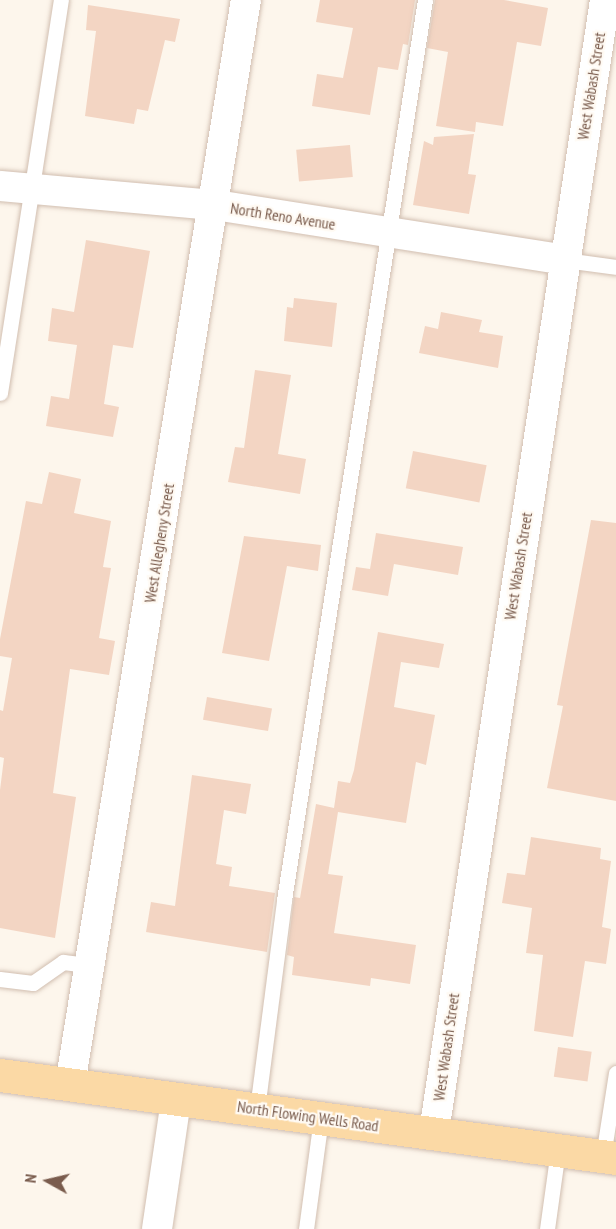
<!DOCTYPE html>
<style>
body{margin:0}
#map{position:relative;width:616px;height:1229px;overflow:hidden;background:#fdf6ec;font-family:"PT Sans Narrow",sans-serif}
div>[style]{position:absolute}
.building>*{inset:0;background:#f3d5c3;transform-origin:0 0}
.roads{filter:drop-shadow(0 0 2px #d1beb0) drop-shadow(0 0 2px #d1beb0)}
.lane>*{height:15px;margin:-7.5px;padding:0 7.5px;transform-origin:7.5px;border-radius:7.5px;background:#fff}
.street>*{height:30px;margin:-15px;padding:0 15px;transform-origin:15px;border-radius:15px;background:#fff}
.primary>*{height:33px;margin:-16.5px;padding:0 16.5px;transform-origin:16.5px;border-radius:16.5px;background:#fbd9a5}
span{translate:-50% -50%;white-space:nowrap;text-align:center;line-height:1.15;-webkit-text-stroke:4.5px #fffaf3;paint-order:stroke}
.street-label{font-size:16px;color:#7a5c4d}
.north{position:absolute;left:18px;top:1151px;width:60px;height:60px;-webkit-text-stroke:4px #fffaf3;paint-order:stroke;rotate:278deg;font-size:16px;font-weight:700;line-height:24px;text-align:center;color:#7a5c4d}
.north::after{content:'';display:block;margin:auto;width:21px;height:27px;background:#7a5c4d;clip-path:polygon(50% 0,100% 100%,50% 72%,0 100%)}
</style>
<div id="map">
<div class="building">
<div style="clip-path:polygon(320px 0,415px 0,408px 45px,403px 44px,398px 70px,378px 67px,370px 115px,312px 106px,317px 74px,343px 78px,353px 28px,316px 22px)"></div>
<div style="clip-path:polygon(435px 0,504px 0,548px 8px,541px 46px,517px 42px,503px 126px,476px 122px,475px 132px,436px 126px,448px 52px,427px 48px)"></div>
<div style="clip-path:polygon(88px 5px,180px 19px,175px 42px,165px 40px,148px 111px,137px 109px,134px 124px,85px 116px,96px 31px,86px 30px)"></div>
<div style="clip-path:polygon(474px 134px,468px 174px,476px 175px,469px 214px,413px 205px,424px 141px,433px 145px,434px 137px)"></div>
<div style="left:350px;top:145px;width:32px;height:54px;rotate:85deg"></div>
<div style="clip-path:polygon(86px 240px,150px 251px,133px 348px,113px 345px,104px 404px,119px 407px,113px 437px,46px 426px,51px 396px,69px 399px,77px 345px,48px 341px,52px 308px,74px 312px)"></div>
<div style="clip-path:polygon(294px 298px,337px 303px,332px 347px,284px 341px,287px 307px,293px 308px)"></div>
<div style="clip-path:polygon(441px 312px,482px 320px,479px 332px,503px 336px,498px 368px,419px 353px,425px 326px,438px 329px)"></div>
<div style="clip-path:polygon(255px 370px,291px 375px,278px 454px,306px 459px,300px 494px,228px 482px,235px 447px,244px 448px)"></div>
<div style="left:413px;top:451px;width:75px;height:38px;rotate:11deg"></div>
<div style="clip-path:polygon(49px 472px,81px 479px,74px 513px,111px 521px,103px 567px,111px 568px,99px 638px,115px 641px,109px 675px,70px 669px,53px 793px,76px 797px,55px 938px,0 928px,0 790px,4px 758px,0 757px,0 710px,3px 711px,12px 658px,0 656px,0 639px,26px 501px,42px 504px)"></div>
<div style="clip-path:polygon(591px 520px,616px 523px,616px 801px,547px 788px,563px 706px,557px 705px)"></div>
<div style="clip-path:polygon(376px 533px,463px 547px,458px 575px,394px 564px,388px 596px,352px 590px,356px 567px,370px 569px)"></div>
<div style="clip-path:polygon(244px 536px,321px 545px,318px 571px,287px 566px,269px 661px,222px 653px)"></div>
<div style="clip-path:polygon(378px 632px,444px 644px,439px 668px,401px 662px,394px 707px,435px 715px,426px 765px,416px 762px,406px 823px,338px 812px,328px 874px,343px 876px,334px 933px,416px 945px,410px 984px,371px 978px,370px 986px,292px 975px,294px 957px,287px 955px,294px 897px,300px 898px,316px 804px,334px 808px,338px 781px,350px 783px,354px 770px)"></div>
<div style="left:207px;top:697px;width:66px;height:23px;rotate:10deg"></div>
<div style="clip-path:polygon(192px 775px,251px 784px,246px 814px,224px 810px,216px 864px,232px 867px,229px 886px,275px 893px,267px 952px,146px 932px,151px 902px,175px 906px)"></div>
<div style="clip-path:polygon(531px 837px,601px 848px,600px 859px,611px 861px,602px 927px,611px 929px,606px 964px,585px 961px,573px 1037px,534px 1031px,543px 955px,526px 953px,532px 908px,502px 903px,507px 873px,525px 875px)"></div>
<div style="left:558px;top:1047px;width:34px;height:30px;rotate:8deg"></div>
</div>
<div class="roads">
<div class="lane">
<div style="left:565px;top:260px;width:51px;rotate:7.8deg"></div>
<div style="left:0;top:393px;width:398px;rotate:-81.2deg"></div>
<div style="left:0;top:979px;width:33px;rotate:7deg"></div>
<div style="left:33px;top:983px;width:37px;rotate:-35deg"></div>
<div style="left:63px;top:962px;width:25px;rotate:7deg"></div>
<div style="left:257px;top:1109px;width:211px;rotate:-82.6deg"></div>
<div style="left:284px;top:900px;width:911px;rotate:-81.1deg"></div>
<div style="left:603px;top:1156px;width:84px;rotate:-81.1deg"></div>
<div style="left:306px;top:1229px;width:112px;rotate:-82.3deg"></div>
<div style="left:547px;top:1229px;width:80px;rotate:-82.1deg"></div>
</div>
<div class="street">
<div style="left:0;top:186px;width:216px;rotate:5.1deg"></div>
<div style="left:215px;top:205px;width:354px;rotate:8.9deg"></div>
<div style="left:70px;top:1085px;width:1099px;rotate:-80.79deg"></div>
<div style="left:434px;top:1132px;width:1145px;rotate:-81.41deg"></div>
<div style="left:157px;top:1229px;width:130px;rotate:-81.6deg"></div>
</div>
<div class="primary">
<div style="left:0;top:1075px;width:622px;rotate:7.67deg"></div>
</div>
</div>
<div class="street-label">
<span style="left:591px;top:86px;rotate:-81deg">West Wabash Street</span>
<span style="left:283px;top:216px;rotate:9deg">North Reno Avenue</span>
<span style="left:159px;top:543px;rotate:-81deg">West Allegheny Street</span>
<span style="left:518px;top:566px;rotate:-81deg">West Wabash Street</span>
<span style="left:446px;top:1047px;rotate:-82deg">West Wabash Street</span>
<span style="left:308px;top:1116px;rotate:8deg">North Flowing Wells Road</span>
</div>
<div class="north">N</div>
</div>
